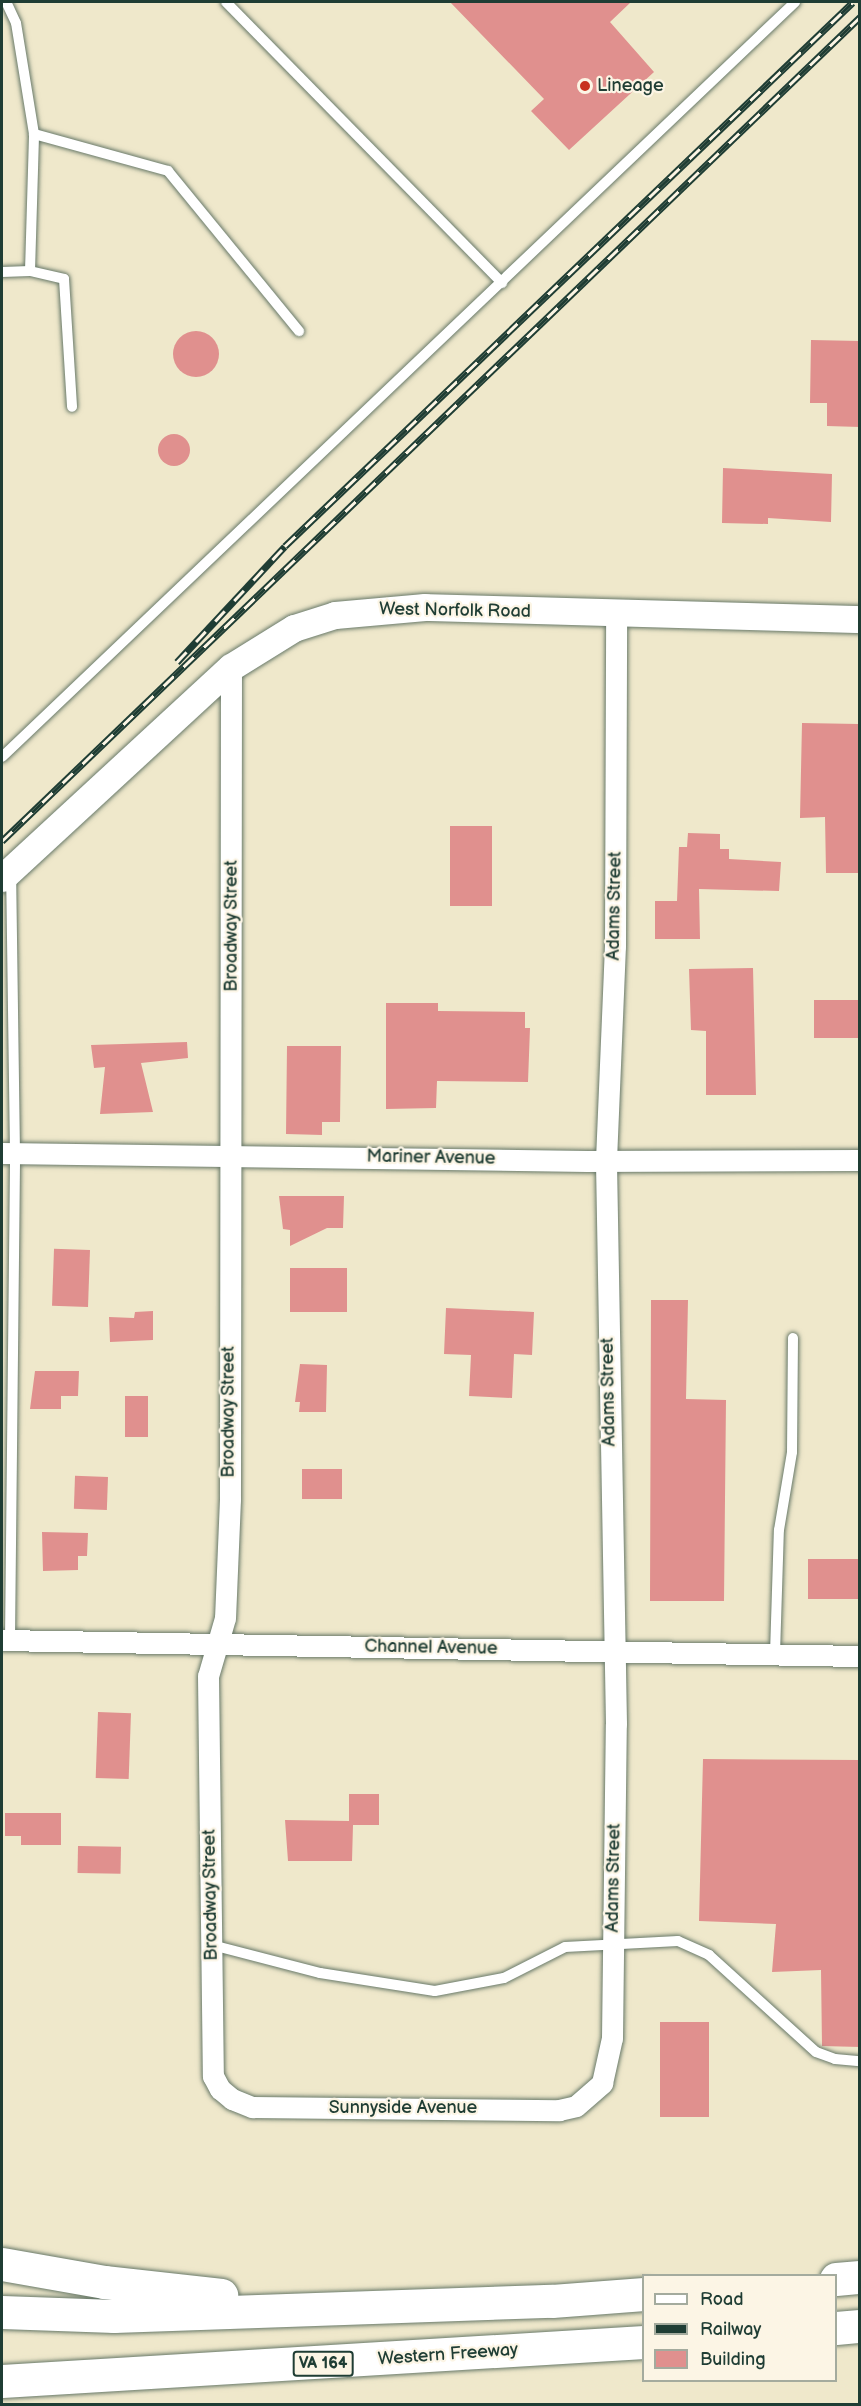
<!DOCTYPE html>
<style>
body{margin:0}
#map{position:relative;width:861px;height:2406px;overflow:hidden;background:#efe8cb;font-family:"Balsamiq Sans",sans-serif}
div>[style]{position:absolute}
.building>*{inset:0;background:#e0908e;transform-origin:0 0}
.round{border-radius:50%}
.roads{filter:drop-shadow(0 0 2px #687969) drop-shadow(0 0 2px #687969)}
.service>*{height:10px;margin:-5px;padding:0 5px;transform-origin:5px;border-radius:5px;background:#fff}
.minor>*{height:21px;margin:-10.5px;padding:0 10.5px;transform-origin:10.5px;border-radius:10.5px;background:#fff}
.tertiary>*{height:27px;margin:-13.5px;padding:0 13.5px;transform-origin:13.5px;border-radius:13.5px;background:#fff}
.motorway>*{height:33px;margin:-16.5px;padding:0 16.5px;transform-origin:16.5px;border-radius:16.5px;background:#fff}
.rail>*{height:7px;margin-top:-3.5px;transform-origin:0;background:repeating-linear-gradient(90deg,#fcf5e5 0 14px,#1f3d34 0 28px);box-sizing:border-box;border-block:2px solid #1f3d34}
.dots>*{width:16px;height:16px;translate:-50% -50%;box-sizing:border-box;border:3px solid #fcf5e5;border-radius:50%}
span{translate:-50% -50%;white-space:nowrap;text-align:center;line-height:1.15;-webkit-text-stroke:4.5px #fcf5e5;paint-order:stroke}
.shield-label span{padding:2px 4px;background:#fcf5e5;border:2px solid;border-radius:4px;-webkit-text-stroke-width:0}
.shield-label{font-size:16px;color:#1f3d34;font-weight:700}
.poi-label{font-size:18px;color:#1f3d34}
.left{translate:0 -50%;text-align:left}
.street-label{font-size:18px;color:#1f3d34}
.frame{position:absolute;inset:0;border:3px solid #1f3d34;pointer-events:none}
.legend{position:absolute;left:642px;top:2274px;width:195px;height:108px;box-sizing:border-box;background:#fcf5e5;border:2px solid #a4ab9e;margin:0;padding:8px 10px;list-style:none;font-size:18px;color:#1f3d34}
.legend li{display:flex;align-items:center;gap:12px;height:30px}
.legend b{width:30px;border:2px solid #a4ab9e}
</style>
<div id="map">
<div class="building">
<div style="clip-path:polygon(450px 2px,631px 2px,610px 22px,654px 72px,569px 150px,531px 111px,544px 99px)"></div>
<div class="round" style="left:173px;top:331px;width:46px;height:46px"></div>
<div style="clip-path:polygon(811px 340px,860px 341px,860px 427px,827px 426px,827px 403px,810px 403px)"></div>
<div class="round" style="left:158px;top:434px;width:32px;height:32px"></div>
<div style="clip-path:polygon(723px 468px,832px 474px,831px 522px,768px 518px,768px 524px,722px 523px)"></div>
<div style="clip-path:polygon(802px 723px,859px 724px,860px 873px,826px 873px,825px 817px,800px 818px)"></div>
<div style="left:450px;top:826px;width:42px;height:80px"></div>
<div style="clip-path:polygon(688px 833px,720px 834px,720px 849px,729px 849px,729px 859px,781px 862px,779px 891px,699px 889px,700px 939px,655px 939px,655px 901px,677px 901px,679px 847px,687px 847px)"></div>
<div style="clip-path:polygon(753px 968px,756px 1095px,706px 1095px,706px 1031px,691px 1030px,689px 969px)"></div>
<div style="left:814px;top:1000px;width:46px;height:38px"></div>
<div style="clip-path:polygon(386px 1003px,438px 1003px,438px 1011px,525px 1012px,525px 1028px,530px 1028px,528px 1082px,437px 1081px,436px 1108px,386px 1109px)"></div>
<div style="clip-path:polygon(187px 1042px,188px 1058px,141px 1063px,153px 1112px,100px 1114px,105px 1067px,94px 1068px,91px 1045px)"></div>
<div style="clip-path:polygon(287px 1046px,341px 1046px,340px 1122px,322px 1122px,322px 1135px,286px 1134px)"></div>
<div style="clip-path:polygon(279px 1196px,344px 1196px,343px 1228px,327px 1228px,290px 1246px,290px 1230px,283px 1229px)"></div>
<div style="left:90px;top:1250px;width:57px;height:36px;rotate:92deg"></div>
<div style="left:290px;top:1268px;width:57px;height:44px"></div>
<div style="clip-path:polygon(651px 1300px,688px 1300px,686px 1399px,726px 1400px,724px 1601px,650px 1601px)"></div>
<div style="clip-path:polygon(446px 1308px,534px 1312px,532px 1355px,514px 1354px,512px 1398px,469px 1396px,471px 1355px,444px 1354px)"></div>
<div style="clip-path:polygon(153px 1311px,153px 1340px,110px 1342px,109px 1317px,134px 1318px,135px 1312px)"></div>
<div style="clip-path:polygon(300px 1364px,327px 1365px,326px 1412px,299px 1412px,300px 1402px,295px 1402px)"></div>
<div style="clip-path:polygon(35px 1371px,79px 1371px,78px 1396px,61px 1396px,61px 1409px,30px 1409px)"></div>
<div style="left:148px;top:1396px;width:41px;height:23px;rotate:90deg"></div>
<div style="left:302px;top:1469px;width:40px;height:30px"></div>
<div style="left:108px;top:1477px;width:33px;height:33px;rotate:92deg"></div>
<div style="clip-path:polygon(42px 1532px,88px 1533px,87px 1556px,78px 1556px,78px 1570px,43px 1571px)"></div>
<div style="left:860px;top:1559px;width:40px;height:52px;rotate:90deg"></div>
<div style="left:98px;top:1712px;width:33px;height:66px;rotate:2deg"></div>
<div style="clip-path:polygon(703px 1759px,860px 1760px,860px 2047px,822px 2046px,821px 1970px,772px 1972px,776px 1924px,699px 1921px)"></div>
<div style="clip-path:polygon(349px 1794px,379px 1794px,379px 1825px,353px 1825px,352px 1861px,288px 1861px,285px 1820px,349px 1821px)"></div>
<div style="clip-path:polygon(5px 1813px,61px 1813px,61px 1845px,21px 1845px,21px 1836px,5px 1836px)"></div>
<div style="left:78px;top:1846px;width:43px;height:27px;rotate:1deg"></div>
<div style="left:660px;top:2022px;width:49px;height:95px"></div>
</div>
<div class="roads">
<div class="service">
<div style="left:226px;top:2px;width:394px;rotate:45.5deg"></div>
<div style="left:34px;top:134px;width:139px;rotate:15.4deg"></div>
<div style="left:168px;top:171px;width:207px;rotate:50.7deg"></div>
<div style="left:30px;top:271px;width:35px;rotate:13deg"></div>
<div style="left:64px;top:279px;width:128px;rotate:86.4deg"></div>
<div style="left:2px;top:272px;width:28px;rotate:-2deg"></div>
<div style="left:30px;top:271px;width:137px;rotate:-88.3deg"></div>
<div style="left:34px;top:134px;width:112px;rotate:-99.2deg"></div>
<div style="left:16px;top:23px;width:23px;rotate:-115deg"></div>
<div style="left:2px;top:757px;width:1095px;rotate:-43.59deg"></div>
<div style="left:10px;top:1640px;width:487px;rotate:-89.4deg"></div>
<div style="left:15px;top:1153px;width:277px;rotate:-90.8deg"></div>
<div style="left:775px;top:1654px;width:124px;rotate:-88.2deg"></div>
<div style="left:779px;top:1530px;width:79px;rotate:-80.5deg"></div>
<div style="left:792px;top:1452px;width:114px;rotate:-89.5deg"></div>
<div style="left:212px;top:1945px;width:112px;rotate:14.5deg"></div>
<div style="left:320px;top:1973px;width:116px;rotate:8.9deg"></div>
<div style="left:435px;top:1991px;width:70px;rotate:-10.7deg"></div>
<div style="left:504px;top:1978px;width:68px;rotate:-26.9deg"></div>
<div style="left:565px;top:1947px;width:113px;rotate:-3deg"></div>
<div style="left:678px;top:1941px;width:34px;rotate:24deg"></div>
<div style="left:709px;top:1955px;width:144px;rotate:42.2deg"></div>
<div style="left:816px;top:2052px;width:20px;rotate:20deg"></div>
<div style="left:835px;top:2059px;width:25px;rotate:5deg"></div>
</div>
<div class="minor">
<div style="left:231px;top:667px;width:832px;rotate:90.07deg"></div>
<div style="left:230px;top:1499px;width:119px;rotate:92.4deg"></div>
<div style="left:225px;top:1618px;width:60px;rotate:106.3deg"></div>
<div style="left:208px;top:1676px;width:400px;rotate:89.3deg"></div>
<div style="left:213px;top:2076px;width:15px;rotate:62deg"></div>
<div style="left:220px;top:2089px;width:16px;rotate:40deg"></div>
<div style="left:232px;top:2099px;width:22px;rotate:22deg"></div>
<div style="left:252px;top:2107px;width:307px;rotate:0.6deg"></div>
<div style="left:559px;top:2110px;width:17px;rotate:-13deg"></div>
<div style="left:576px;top:2106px;width:35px;rotate:-41deg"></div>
<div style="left:602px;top:2083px;width:46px;rotate:-77.5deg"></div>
<div style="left:612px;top:2038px;width:314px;rotate:-89.3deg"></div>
<div style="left:616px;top:1724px;width:564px;rotate:-91.02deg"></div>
<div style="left:606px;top:1160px;width:214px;rotate:-87.6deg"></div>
<div style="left:615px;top:946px;width:331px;rotate:-89.8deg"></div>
<div style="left:2px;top:1153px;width:585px;rotate:0.78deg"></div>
<div style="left:587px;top:1161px;width:273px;rotate:-0.2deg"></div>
<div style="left:2px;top:1640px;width:858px;rotate:1.07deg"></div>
</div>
<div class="tertiary">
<div style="left:2px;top:878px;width:311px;rotate:-42.7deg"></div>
<div style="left:231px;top:667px;width:74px;rotate:-31.8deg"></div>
<div style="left:294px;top:628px;width:43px;rotate:-17.6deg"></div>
<div style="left:335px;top:615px;width:90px;rotate:-5.1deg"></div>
<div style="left:425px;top:607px;width:435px;rotate:1.6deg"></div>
</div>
<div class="motorway">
<div style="left:2px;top:2264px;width:104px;rotate:10deg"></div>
<div style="left:104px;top:2282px;width:118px;rotate:6.3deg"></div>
<div style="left:836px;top:2279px;width:24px;rotate:-5deg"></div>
<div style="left:2px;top:2312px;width:112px;rotate:2deg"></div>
<div style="left:114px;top:2316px;width:438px;rotate:-2deg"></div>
<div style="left:552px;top:2301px;width:92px;rotate:-4.4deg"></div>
<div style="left:836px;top:2328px;width:24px;rotate:-5deg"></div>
<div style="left:2px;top:2381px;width:643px;rotate:-3.48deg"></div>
</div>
</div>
<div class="rail">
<div style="left:177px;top:662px;width:158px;rotate:-47deg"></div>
<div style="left:285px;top:546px;width:786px;rotate:-43.76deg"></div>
<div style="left:2px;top:841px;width:1190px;rotate:-43.84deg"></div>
</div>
<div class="dots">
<div style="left:585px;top:86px;background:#c8321e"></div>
</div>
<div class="shield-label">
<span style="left:323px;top:2364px">VA 164</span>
</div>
<div class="poi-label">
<span class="left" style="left:597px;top:86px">Lineage</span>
</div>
<div class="street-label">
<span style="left:455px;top:611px;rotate:1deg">West Norfolk Road</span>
<span style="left:615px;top:906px;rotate:-89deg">Adams Street</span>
<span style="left:232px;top:926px;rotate:-90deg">Broadway Street</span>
<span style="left:431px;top:1158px;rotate:1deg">Mariner Avenue</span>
<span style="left:609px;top:1392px;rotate:-91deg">Adams Street</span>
<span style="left:229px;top:1412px;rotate:-90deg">Broadway Street</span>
<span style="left:431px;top:1648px;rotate:1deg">Channel Avenue</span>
<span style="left:614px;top:1878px;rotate:-89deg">Adams Street</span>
<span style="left:211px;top:1895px;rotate:-91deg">Broadway Street</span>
<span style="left:403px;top:2108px">Sunnyside Avenue</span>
<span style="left:448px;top:2355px;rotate:-4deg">Western Freeway</span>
</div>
<div class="frame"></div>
<ul class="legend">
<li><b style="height:8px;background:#fff"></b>Road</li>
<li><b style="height:8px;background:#1f3d34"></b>Railway</li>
<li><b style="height:16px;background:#e0908e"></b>Building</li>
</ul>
</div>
